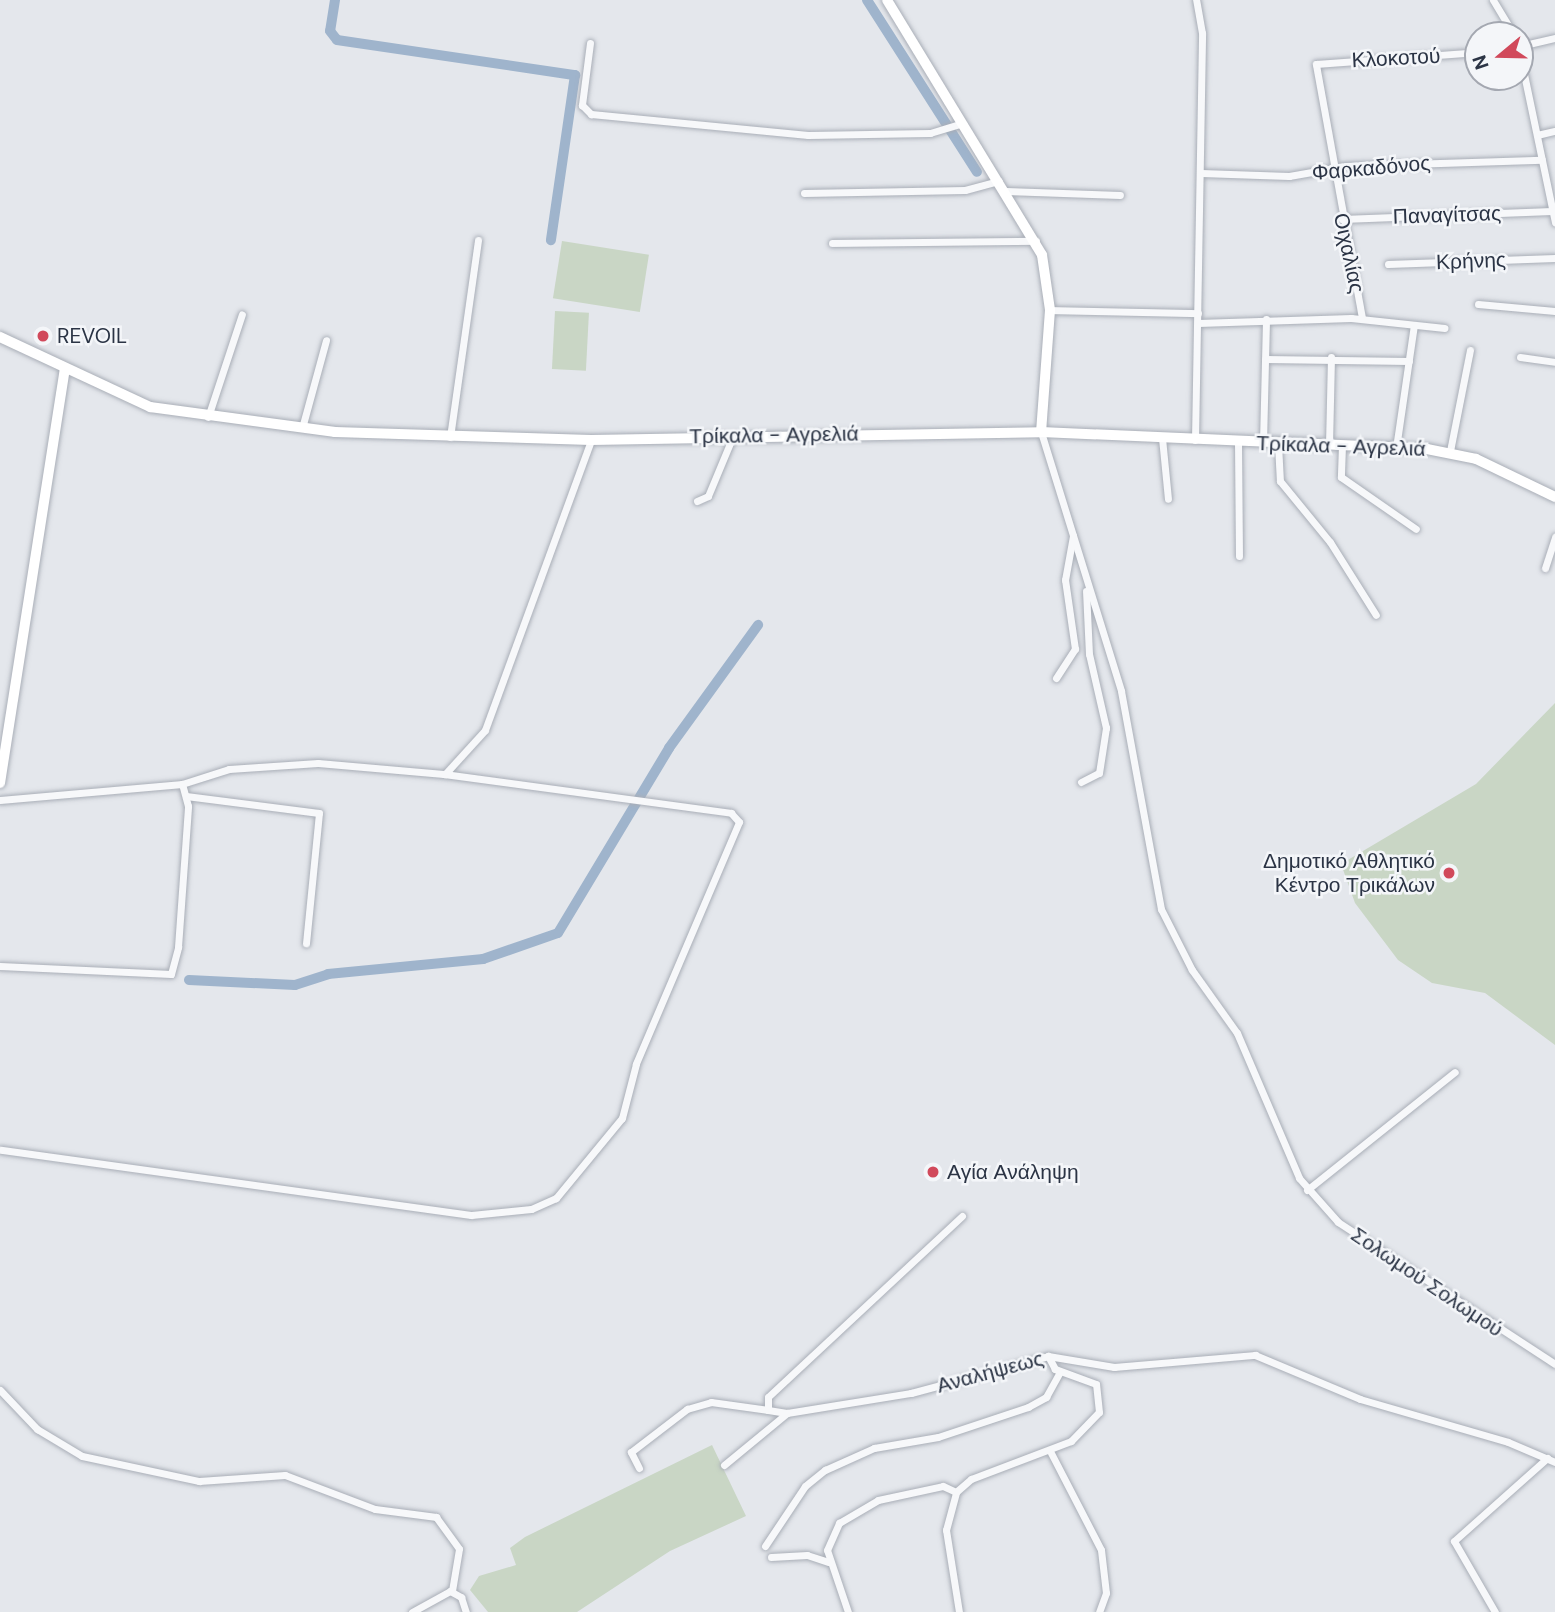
<!DOCTYPE html>
<meta charset="utf-8">
<style>
body{margin:0}
#map{position:relative;width:1555px;height:1612px;overflow:hidden;background:#e4e7ec;font-family:"DM Sans",sans-serif}
div>[style]{position:absolute}
.green>*{inset:0;background:#c9d6c5;transform-origin:0 0}
.canal>*{height:10px;margin:-5px;padding:0 5px;transform-origin:5px;border-radius:5px;background:#9fb4cc}
.roads{filter:drop-shadow(0 0 2px #a9aeb7) drop-shadow(0 0 2px #a9aeb7)}
.street>*{height:7px;margin:-3.5px;padding:0 3.5px;transform-origin:3.5px;border-radius:3.5px;background:#f7f8fa}
.secondary>*{height:10px;margin:-5px;padding:0 5px;transform-origin:5px;border-radius:5px;background:#fff}
.dots>*{width:19px;height:19px;translate:-50% -50%;box-sizing:border-box;border:4px solid #f4f6f9;border-radius:50%}
span{translate:-50% -50%;white-space:nowrap;text-align:center;line-height:1.15;-webkit-text-stroke:5px #f4f6f9;paint-order:stroke}
.street-label{font-size:21px;color:#2b3445}
.poi-label{font-size:21px;color:#2b3445}
.left{translate:0 -50%;text-align:left}
.right{translate:-100% -50%;text-align:right}
.north{position:absolute;left:1464px;top:21px;width:70px;height:70px;box-sizing:border-box;background:#f4f6f9;border:2px solid #a4a8b1;border-radius:50%;rotate:251deg;font-size:19px;font-weight:700;line-height:28px;text-align:center;color:#2b3445}
.north::after{content:'';display:block;margin:auto;width:24px;height:32px;background:#d1495b;clip-path:polygon(50% 0,100% 100%,50% 72%,0 100%)}
</style>
<div id="map">
<div class="green">
<div style="left:562px;top:241px;width:88px;height:58px;rotate:9deg"></div>
<div style="left:555px;top:311px;width:34px;height:58px;rotate:3deg"></div>
<div style="clip-path:polygon(1555px 703px,1555px 1045px,1485px 993px,1432px 983px,1398px 960px,1355px 903px,1341px 864px,1476px 784px)"></div>
<div style="clip-path:polygon(712px 1445px,746px 1516px,670px 1551px,577px 1612px,488px 1612px,470px 1590px,479px 1576px,516px 1565px,510px 1548px,525px 1537px)"></div>
</div>
<div class="canal">
<div style="left:335px;top:0;width:31px;rotate:99deg"></div>
<div style="left:330px;top:31px;width:11px;rotate:52deg"></div>
<div style="left:337px;top:40px;width:241px;rotate:8.4deg"></div>
<div style="left:575px;top:75px;width:167px;rotate:98.3deg"></div>
<div style="left:867px;top:0;width:204px;rotate:57.4deg"></div>
<div style="left:189px;top:980px;width:106px;rotate:2.7deg"></div>
<div style="left:295px;top:985px;width:35px;rotate:-18deg"></div>
<div style="left:328px;top:974px;width:156px;rotate:-5.5deg"></div>
<div style="left:483px;top:959px;width:79px;rotate:-19.1deg"></div>
<div style="left:558px;top:933px;width:216px;rotate:-59deg"></div>
<div style="left:669px;top:748px;width:152px;rotate:-54.1deg"></div>
</div>
<div class="roads">
<div class="street">
<div style="left:1493px;top:0;width:41px;rotate:59deg"></div>
<div style="left:590px;top:43px;width:63px;rotate:97.4deg"></div>
<div style="left:582px;top:105px;width:13px;rotate:45deg"></div>
<div style="left:591px;top:114px;width:218px;rotate:5.5deg"></div>
<div style="left:808px;top:135px;width:122px;rotate:-0.9deg"></div>
<div style="left:930px;top:133px;width:34px;rotate:-17deg"></div>
<div style="left:1520px;top:46px;width:36px;rotate:-13deg"></div>
<div style="left:1520px;top:55px;width:171px;rotate:78.2deg"></div>
<div style="left:1537px;top:135px;width:18px;rotate:-13deg"></div>
<div style="left:1201px;top:173px;width:88px;rotate:2deg"></div>
<div style="left:1289px;top:176px;width:58px;rotate:-10deg"></div>
<div style="left:1346px;top:166px;width:196px;rotate:-1.8deg"></div>
<div style="left:1006px;top:191px;width:114px;rotate:2deg"></div>
<div style="left:804px;top:193px;width:161px;rotate:-1.1deg"></div>
<div style="left:965px;top:190px;width:35px;rotate:-15deg"></div>
<div style="left:1342px;top:219px;width:210px;rotate:-2.2deg"></div>
<div style="left:832px;top:243px;width:204px;rotate:-0.6deg"></div>
<div style="left:1388px;top:264px;width:167px;rotate:-2.1deg"></div>
<div style="left:1478px;top:304px;width:77px;rotate:5.2deg"></div>
<div style="left:1050px;top:310px;width:148px;rotate:1.2deg"></div>
<div style="left:1362px;top:318px;width:258px;rotate:-100.3deg"></div>
<div style="left:1316px;top:64px;width:162px;rotate:-4.2deg"></div>
<div style="left:1198px;top:323px;width:153px;rotate:-1.9deg"></div>
<div style="left:1351px;top:318px;width:94px;rotate:6.1deg"></div>
<div style="left:1520px;top:357px;width:35px;rotate:8deg"></div>
<div style="left:1265px;top:359px;width:144px;rotate:0.8deg"></div>
<div style="left:208px;top:417px;width:108px;rotate:-71.7deg"></div>
<div style="left:302px;top:428px;width:91px;rotate:-74.7deg"></div>
<div style="left:1041px;top:432px;width:271px;rotate:72.8deg"></div>
<div style="left:1121px;top:691px;width:222px;rotate:79.6deg"></div>
<div style="left:1161px;top:909px;width:68px;rotate:63.1deg"></div>
<div style="left:1192px;top:970px;width:77px;rotate:54.5deg"></div>
<div style="left:1237px;top:1033px;width:158px;rotate:66.8deg"></div>
<div style="left:1299px;top:1178px;width:59px;rotate:48.4deg"></div>
<div style="left:1338px;top:1222px;width:259px;rotate:33.2deg"></div>
<div style="left:450px;top:437px;width:199px;rotate:-81.9deg"></div>
<div style="left:1162px;top:438px;width:61px;rotate:84.4deg"></div>
<div style="left:1195px;top:440px;width:407px;rotate:-89deg"></div>
<div style="left:1202px;top:33px;width:34px;rotate:-100deg"></div>
<div style="left:1238px;top:442px;width:114px;rotate:89.5deg"></div>
<div style="left:1263px;top:443px;width:124px;rotate:-88.6deg"></div>
<div style="left:1278px;top:444px;width:37px;rotate:87deg"></div>
<div style="left:1280px;top:481px;width:79px;rotate:50.7deg"></div>
<div style="left:1330px;top:542px;width:86px;rotate:57.8deg"></div>
<div style="left:1329px;top:445px;width:88px;rotate:-88.7deg"></div>
<div style="left:1342px;top:445px;width:32px;rotate:92deg"></div>
<div style="left:1341px;top:477px;width:91px;rotate:34.7deg"></div>
<div style="left:1396px;top:448px;width:124px;rotate:-81.7deg"></div>
<div style="left:1450px;top:451px;width:103px;rotate:-78.8deg"></div>
<div style="left:697px;top:501px;width:12px;rotate:-24deg"></div>
<div style="left:708px;top:496px;width:65px;rotate:-67.4deg"></div>
<div style="left:1545px;top:568px;width:33px;rotate:-72deg"></div>
<div style="left:1056px;top:678px;width:35px;rotate:-57deg"></div>
<div style="left:1075px;top:649px;width:70px;rotate:-98.2deg"></div>
<div style="left:1065px;top:580px;width:45px;rotate:-79.7deg"></div>
<div style="left:445px;top:774px;width:59px;rotate:-47.7deg"></div>
<div style="left:485px;top:730px;width:309px;rotate:-69.9deg"></div>
<div style="left:1081px;top:782px;width:20px;rotate:-27deg"></div>
<div style="left:1099px;top:773px;width:46px;rotate:-81.2deg"></div>
<div style="left:1106px;top:728px;width:76px;rotate:-102.9deg"></div>
<div style="left:1089px;top:654px;width:63px;rotate:-92.7deg"></div>
<div style="left:186px;top:796px;width:134px;rotate:7.3deg"></div>
<div style="left:319px;top:813px;width:131px;rotate:95.7deg"></div>
<div style="left:0;top:800px;width:183px;rotate:-5deg"></div>
<div style="left:0;top:966px;width:171px;rotate:2.7deg"></div>
<div style="left:171px;top:974px;width:28px;rotate:-75deg"></div>
<div style="left:178px;top:947px;width:141px;rotate:-85.9deg"></div>
<div style="left:188px;top:806px;width:23px;rotate:-105deg"></div>
<div style="left:182px;top:784px;width:49px;rotate:-17.7deg"></div>
<div style="left:229px;top:769px;width:89px;rotate:-3.9deg"></div>
<div style="left:318px;top:763px;width:126px;rotate:5deg"></div>
<div style="left:444px;top:774px;width:290px;rotate:7.7deg"></div>
<div style="left:731px;top:813px;width:12px;rotate:48deg"></div>
<div style="left:739px;top:822px;width:263px;rotate:113.1deg"></div>
<div style="left:636px;top:1064px;width:56px;rotate:104.5deg"></div>
<div style="left:622px;top:1118px;width:104px;rotate:129.5deg"></div>
<div style="left:556px;top:1198px;width:27px;rotate:156deg"></div>
<div style="left:531px;top:1209px;width:60px;rotate:174.3deg"></div>
<div style="left:471px;top:1215px;width:475px;rotate:-172.1deg"></div>
<div style="left:1307px;top:1190px;width:189px;rotate:-38.6deg"></div>
<div style="left:962px;top:1216px;width:265px;rotate:137deg"></div>
<div style="left:768px;top:1397px;width:13px;rotate:90deg"></div>
<div style="left:768px;top:1410px;width:19px;rotate:9deg"></div>
<div style="left:787px;top:1413px;width:126px;rotate:-9.2deg"></div>
<div style="left:911px;top:1393px;width:142px;rotate:-15.1deg"></div>
<div style="left:1048px;top:1356px;width:67px;rotate:9.5deg"></div>
<div style="left:1114px;top:1367px;width:142px;rotate:-4.9deg"></div>
<div style="left:1255px;top:1355px;width:114px;rotate:22.7deg"></div>
<div style="left:1360px;top:1399px;width:154px;rotate:16.2deg"></div>
<div style="left:1508px;top:1442px;width:51px;rotate:23.1deg"></div>
<div style="left:0;top:1390px;width:54px;rotate:46.5deg"></div>
<div style="left:37px;top:1429px;width:52px;rotate:31deg"></div>
<div style="left:82px;top:1456px;width:120px;rotate:12.1deg"></div>
<div style="left:199px;top:1481px;width:86px;rotate:-4deg"></div>
<div style="left:285px;top:1475px;width:96px;rotate:20.7deg"></div>
<div style="left:375px;top:1509px;width:62px;rotate:7.5deg"></div>
<div style="left:436px;top:1517px;width:39px;rotate:54deg"></div>
<div style="left:459px;top:1549px;width:43px;rotate:99.5deg"></div>
<div style="left:1050px;top:1451px;width:111px;rotate:62.7deg"></div>
<div style="left:1101px;top:1550px;width:43px;rotate:83.4deg"></div>
<div style="left:1106px;top:1593px;width:20px;rotate:110deg"></div>
<div style="left:724px;top:1465px;width:82px;rotate:-39.5deg"></div>
<div style="left:639px;top:1468px;width:18px;rotate:-117deg"></div>
<div style="left:631px;top:1452px;width:71px;rotate:-37.5deg"></div>
<div style="left:687px;top:1409px;width:25px;rotate:-16deg"></div>
<div style="left:711px;top:1402px;width:58px;rotate:8deg"></div>
<div style="left:765px;top:1546px;width:72px;rotate:-56.3deg"></div>
<div style="left:805px;top:1486px;width:26px;rotate:-39deg"></div>
<div style="left:825px;top:1470px;width:54px;rotate:-24.2deg"></div>
<div style="left:874px;top:1448px;width:65px;rotate:-9.8deg"></div>
<div style="left:938px;top:1437px;width:95px;rotate:-18.4deg"></div>
<div style="left:1028px;top:1407px;width:21px;rotate:-29deg"></div>
<div style="left:1046px;top:1397px;width:29px;rotate:-61deg"></div>
<div style="left:771px;top:1557px;width:36px;rotate:-3deg"></div>
<div style="left:807px;top:1555px;width:22px;rotate:18deg"></div>
<div style="left:412px;top:1612px;width:43px;rotate:-28.9deg"></div>
<div style="left:450px;top:1591px;width:13px;rotate:29deg"></div>
<div style="left:461px;top:1597px;width:16px;rotate:72deg"></div>
<div style="left:848px;top:1612px;width:65px;rotate:-108.7deg"></div>
<div style="left:827px;top:1550px;width:30px;rotate:-66deg"></div>
<div style="left:839px;top:1523px;width:45px;rotate:-30.5deg"></div>
<div style="left:878px;top:1500px;width:66px;rotate:-12.2deg"></div>
<div style="left:943px;top:1486px;width:14px;rotate:25deg"></div>
<div style="left:959px;top:1612px;width:83px;rotate:-99deg"></div>
<div style="left:946px;top:1530px;width:39px;rotate:-75deg"></div>
<div style="left:956px;top:1492px;width:20px;rotate:-41deg"></div>
<div style="left:971px;top:1479px;width:107px;rotate:-20.8deg"></div>
<div style="left:1071px;top:1441px;width:40px;rotate:-46deg"></div>
<div style="left:1099px;top:1412px;width:28px;rotate:-96deg"></div>
<div style="left:1096px;top:1384px;width:44px;rotate:-159.9deg"></div>
<div style="left:1055px;top:1369px;width:15px;rotate:-118deg"></div>
<div style="left:1495px;top:1612px;width:82px;rotate:-120deg"></div>
<div style="left:1454px;top:1541px;width:125px;rotate:-41.7deg"></div>
</div>
<div class="secondary">
<div style="left:887px;top:0;width:298px;rotate:58.7deg"></div>
<div style="left:1042px;top:255px;width:56px;rotate:81.7deg"></div>
<div style="left:1050px;top:310px;width:122px;rotate:94.2deg"></div>
<div style="left:0;top:337px;width:166px;rotate:25deg"></div>
<div style="left:150px;top:407px;width:187px;rotate:7.7deg"></div>
<div style="left:335px;top:432px;width:256px;rotate:1.8deg"></div>
<div style="left:591px;top:440px;width:450px;rotate:-1deg"></div>
<div style="left:1041px;top:432px;width:386px;rotate:2.5deg"></div>
<div style="left:1427px;top:449px;width:50px;rotate:11.5deg"></div>
<div style="left:1476px;top:459px;width:88px;rotate:25.7deg"></div>
<div style="left:0;top:783px;width:419px;rotate:-81.1deg"></div>
</div>
</div>
<div class="dots">
<div style="left:43px;top:336px;background:#d1495b"></div>
<div style="left:1449px;top:873px;background:#d1495b"></div>
<div style="left:933px;top:1172px;background:#d1495b"></div>
</div>
<div class="street-label">
<span style="left:1396px;top:58px;rotate:-3deg">Κλοκοτού</span>
<span style="left:1371px;top:168px;rotate:-5deg">Φαρκαδόνος</span>
<span style="left:1447px;top:215px;rotate:-2deg">Παναγίτσας</span>
<span style="left:1349px;top:253px;rotate:78deg">Οιχαλίας</span>
<span style="left:1471px;top:261px;rotate:-2deg">Κρήνης</span>
<span style="left:774px;top:435px;rotate:-1deg">Τρίκαλα - Αγρελιά</span>
<span style="left:1341px;top:446px;rotate:2deg">Τρίκαλα - Αγρελιά</span>
<span style="left:1427px;top:1282px;rotate:34deg">Σολωμού Σολωμού</span>
<span style="left:990px;top:1372px;rotate:-15deg">Αναλήψεως</span>
</div>
<div class="poi-label">
<span class="left" style="left:57px;top:336px">REVOIL</span>
<span class="right" style="left:1435px;top:873px">Δημοτικό Αθλητικό<br>Κέντρο Τρικάλων</span>
<span class="left" style="left:947px;top:1172px">Αγία Ανάληψη</span>
</div>
<div class="north">N</div>
</div>
